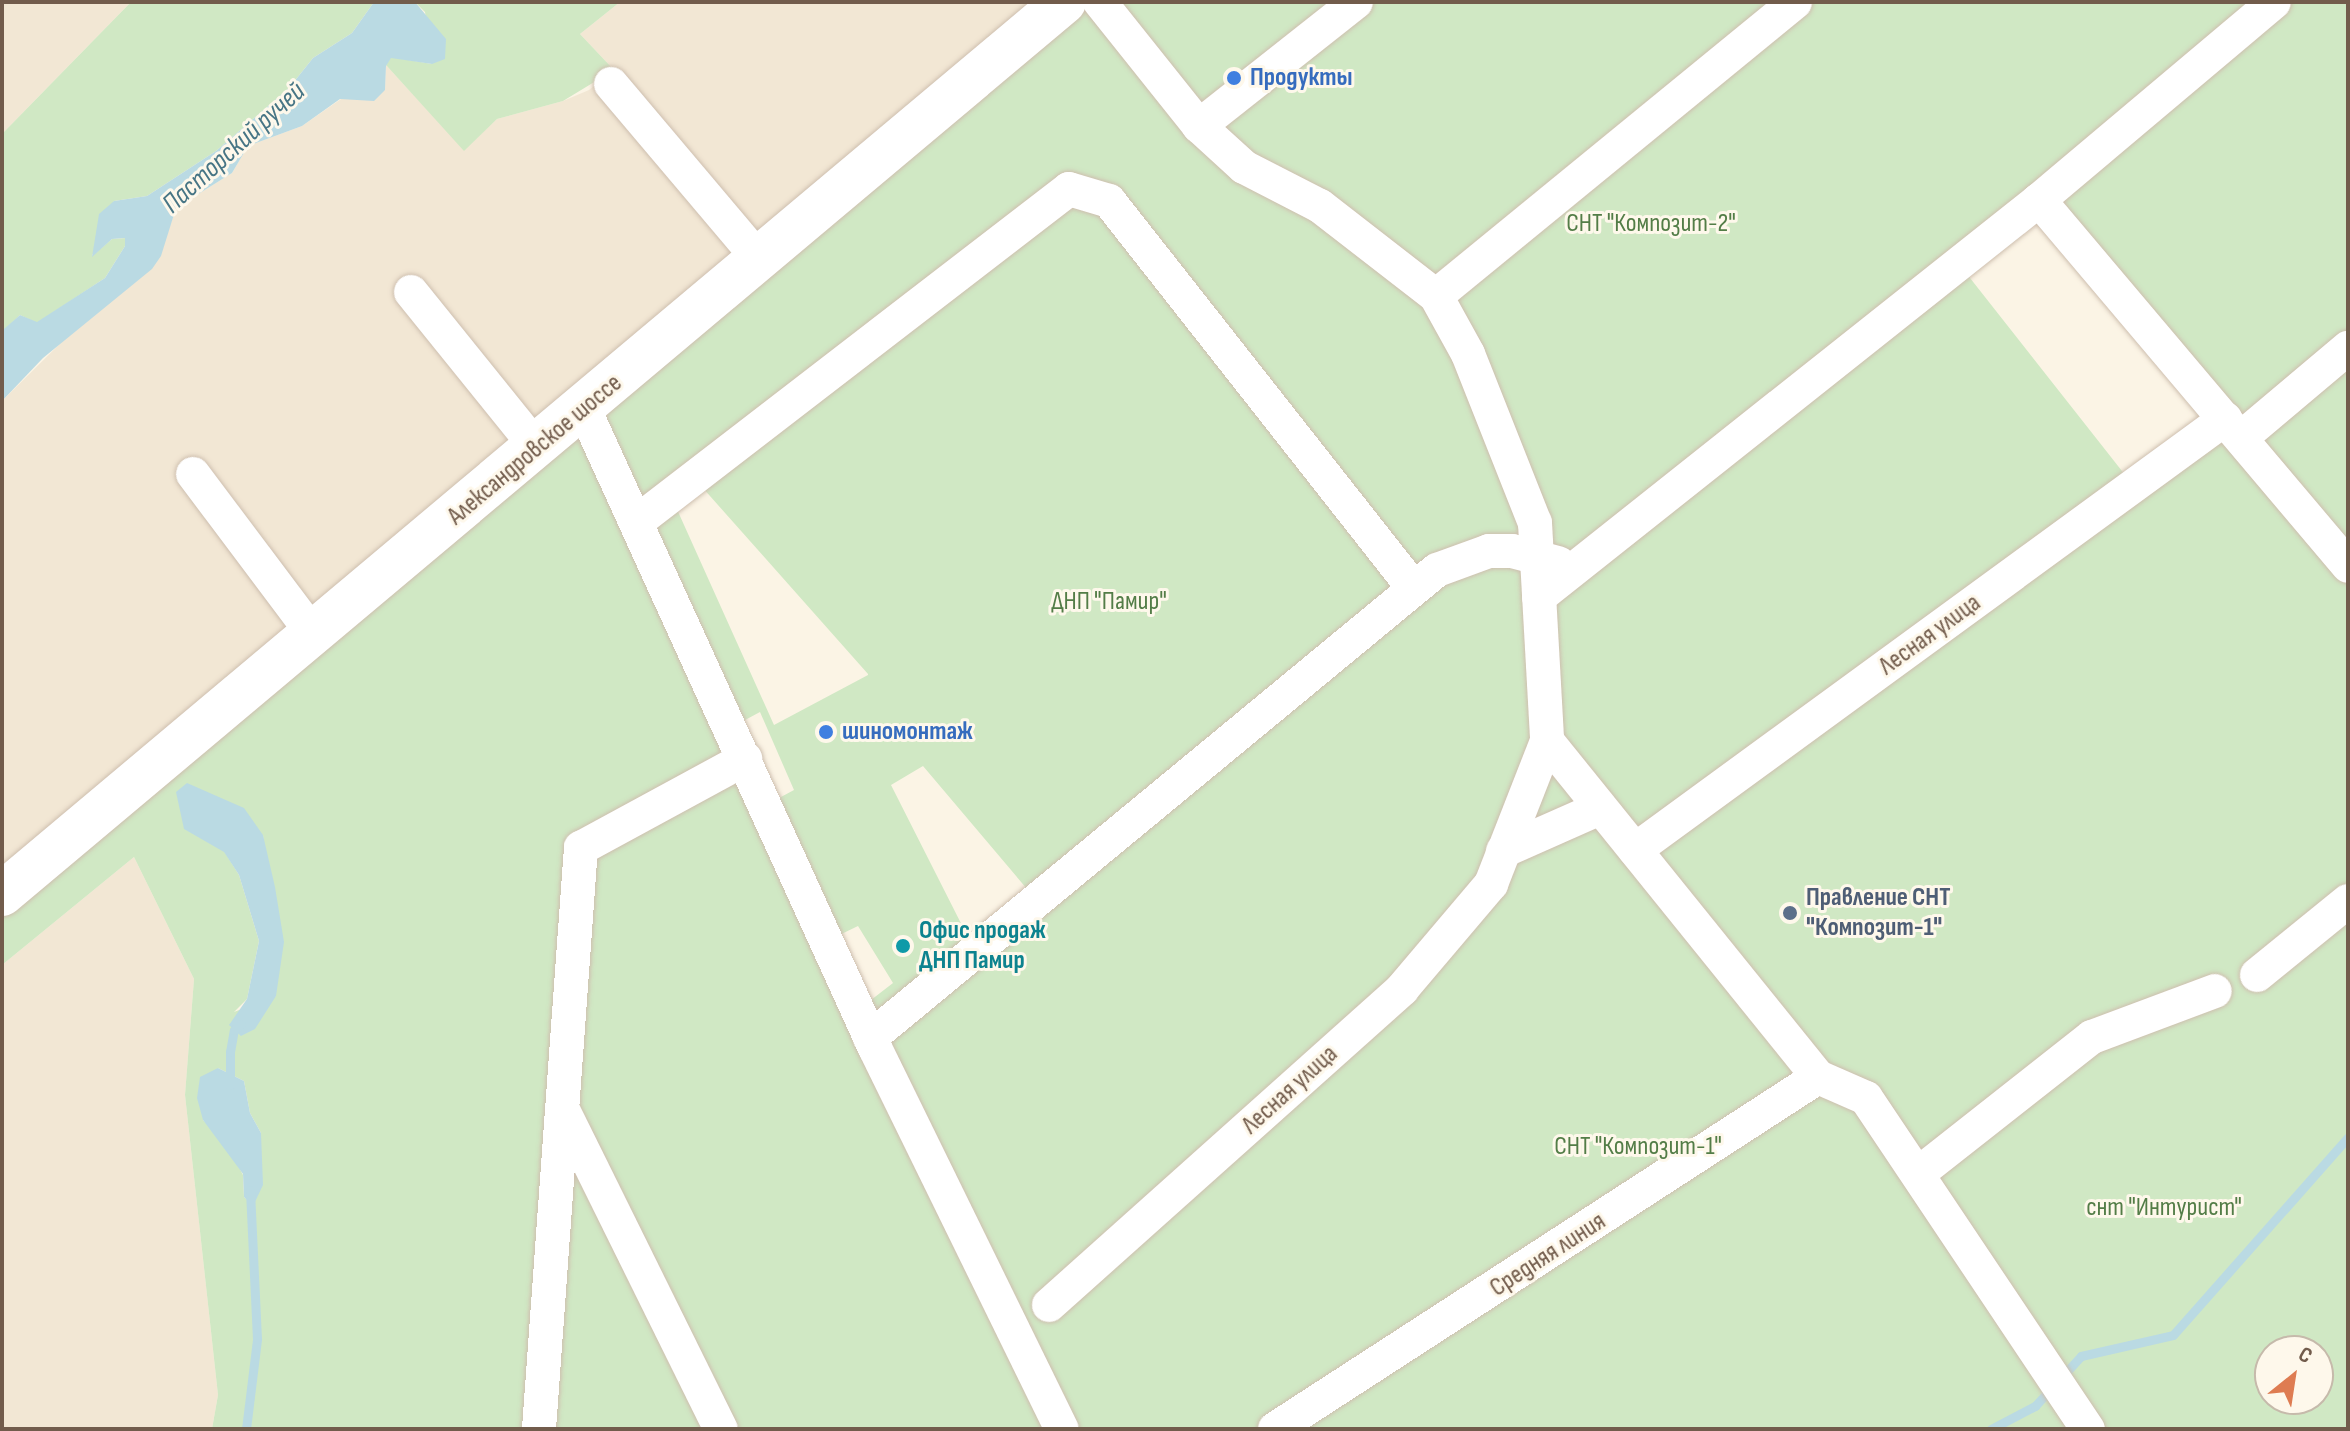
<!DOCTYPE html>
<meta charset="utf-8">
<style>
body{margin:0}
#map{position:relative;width:2350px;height:1431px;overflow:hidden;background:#fbf4e5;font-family:"Sofia Sans Condensed",sans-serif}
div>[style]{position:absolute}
.residential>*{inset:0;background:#f2e7d4}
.green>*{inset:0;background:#d0e8c4}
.water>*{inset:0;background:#badae3}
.stream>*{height:9px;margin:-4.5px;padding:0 4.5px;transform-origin:4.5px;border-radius:4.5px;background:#badae3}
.roads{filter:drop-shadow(0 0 2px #cebfaf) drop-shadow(0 0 2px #cebfaf)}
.minor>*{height:34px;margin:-17px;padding:0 17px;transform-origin:17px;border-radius:17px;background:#fff}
.tertiary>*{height:44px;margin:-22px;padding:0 22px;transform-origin:22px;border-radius:22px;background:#fff}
.dots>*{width:22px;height:22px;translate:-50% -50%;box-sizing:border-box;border:4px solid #fef8eb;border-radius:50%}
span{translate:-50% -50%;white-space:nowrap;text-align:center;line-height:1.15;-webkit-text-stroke:6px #fef8eb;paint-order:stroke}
.shop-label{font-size:26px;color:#366cbe;font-weight:700}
.left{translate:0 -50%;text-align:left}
.park-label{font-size:26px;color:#537d47}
.street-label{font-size:26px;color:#725c4c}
.service-label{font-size:26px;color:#4e5e75;font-weight:700}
.culture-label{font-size:26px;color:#0d838f;font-weight:700}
.water-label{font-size:28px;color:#477585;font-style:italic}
.frame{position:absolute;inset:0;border:4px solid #725c4c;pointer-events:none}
.north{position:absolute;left:2254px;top:1335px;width:80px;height:80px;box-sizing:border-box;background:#fef8eb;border:2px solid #c6baab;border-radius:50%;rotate:30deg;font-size:22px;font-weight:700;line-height:32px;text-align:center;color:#725c4c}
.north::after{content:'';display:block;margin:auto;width:28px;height:36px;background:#de7c51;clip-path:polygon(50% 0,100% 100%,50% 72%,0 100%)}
</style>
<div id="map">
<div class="residential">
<div style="clip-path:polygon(2px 2px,131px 2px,2px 134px)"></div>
<div style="clip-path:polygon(620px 2px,1067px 2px,2px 894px,2px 401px,165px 240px,176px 208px,232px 173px,248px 146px,302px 126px,341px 99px,385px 90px,386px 65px,464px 150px,497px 119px,563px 101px,589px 90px,614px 70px,580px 34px)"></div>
<div style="clip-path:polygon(134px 857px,194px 979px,185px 1095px,218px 1395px,212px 1429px,2px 1429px,2px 965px)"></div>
</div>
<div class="green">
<div style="clip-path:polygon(131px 2px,374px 2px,352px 33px,313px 58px,289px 88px,216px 151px,147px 196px,114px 201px,92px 256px,112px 239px,126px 238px,125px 246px,105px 278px,37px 323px,20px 315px,2px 332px,2px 134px)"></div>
<div style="clip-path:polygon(415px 2px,620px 2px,580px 34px,614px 70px,563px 101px,497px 119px,464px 151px,386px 65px,391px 57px,432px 64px,425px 12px)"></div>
<div style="clip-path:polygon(evenodd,1067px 2px,2348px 2px,2348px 1429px,212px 1429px,218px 1395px,185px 1095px,194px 979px,134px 857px,2px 965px,2px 894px,1067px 2px,2039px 201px,2225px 419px,2133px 485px,1959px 264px,2039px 201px,1067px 2px,694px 478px,868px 674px,868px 675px,774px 725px,671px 496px,694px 478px,1067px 2px,760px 712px,794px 790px,766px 805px,732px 727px,760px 712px,1067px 2px,923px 766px,1038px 902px,976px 953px,891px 785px,923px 766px,1067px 2px,184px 828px,263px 835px,276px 996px,234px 1012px,247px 999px,259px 941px,239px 875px,224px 851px,184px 828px,1067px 2px,858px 926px,893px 983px,871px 1000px,891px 1038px,827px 941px,858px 926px,1067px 2px,218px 1068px,244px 1081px,250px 1113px,261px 1133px,253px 1205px,244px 1197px,243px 1175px,228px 1147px,203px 1120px,218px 1068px,1067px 2px,2270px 1351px,2318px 1351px,2318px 1399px,2270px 1399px,2270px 1351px)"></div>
</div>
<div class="water">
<div style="clip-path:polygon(374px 2px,415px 2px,446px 39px,445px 59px,432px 64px,391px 58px,386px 66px,385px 90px,374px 101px,340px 99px,302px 126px,248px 146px,232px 173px,176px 208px,161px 256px,152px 269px,43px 358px,2px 401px,4px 329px,20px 315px,37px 322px,105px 278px,125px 246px,125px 238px,112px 239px,92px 257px,99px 214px,114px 201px,147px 196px,216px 151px,289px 88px,313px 58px,352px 33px)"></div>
<div style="clip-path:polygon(187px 783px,244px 808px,263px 835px,275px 887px,284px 942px,276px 996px,255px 1029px,241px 1036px,229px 1025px,247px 999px,259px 941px,239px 875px,224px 852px,184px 829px,176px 792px)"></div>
<div style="clip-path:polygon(218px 1068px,244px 1081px,250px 1113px,261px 1133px,263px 1185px,253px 1206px,244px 1197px,243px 1174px,203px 1120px,197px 1098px,200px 1077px)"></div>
</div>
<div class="stream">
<div style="left:230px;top:1085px;width:33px;rotate:-90deg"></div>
<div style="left:230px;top:1052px;width:22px;rotate:-80deg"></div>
<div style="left:234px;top:1030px;width:9px;rotate:-41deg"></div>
<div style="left:246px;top:1429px;width:91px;rotate:-83deg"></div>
<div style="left:257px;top:1339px;width:149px;rotate:-92.7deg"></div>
<div style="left:1991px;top:1429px;width:50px;rotate:-27.6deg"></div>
<div style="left:2035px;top:1406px;width:68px;rotate:-47.4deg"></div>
<div style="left:2081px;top:1356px;width:94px;rotate:-12.9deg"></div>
<div style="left:2173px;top:1335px;width:264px;rotate:-48.5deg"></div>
</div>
<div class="roads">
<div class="minor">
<div style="left:1100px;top:2px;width:159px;rotate:51.4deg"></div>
<div style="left:1199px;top:126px;width:61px;rotate:42.3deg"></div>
<div style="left:1244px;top:167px;width:85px;rotate:27.2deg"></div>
<div style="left:1320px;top:206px;width:147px;rotate:37.8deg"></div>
<div style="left:1436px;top:296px;width:66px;rotate:61.1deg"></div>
<div style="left:1468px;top:354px;width:182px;rotate:68.4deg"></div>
<div style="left:1535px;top:523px;width:218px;rotate:86.8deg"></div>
<div style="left:1547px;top:741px;width:432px;rotate:51.1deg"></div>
<div style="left:1818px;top:1077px;width:52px;rotate:23.6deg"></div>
<div style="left:1866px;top:1098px;width:399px;rotate:56.2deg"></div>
<div style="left:611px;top:84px;width:229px;rotate:49.8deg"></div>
<div style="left:1199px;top:126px;width:200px;rotate:-38.3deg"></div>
<div style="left:2039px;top:200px;width:479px;rotate:49.8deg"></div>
<div style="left:411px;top:292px;width:201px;rotate:51.1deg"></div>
<div style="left:1436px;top:296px;width:464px;rotate:-39.3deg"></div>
<div style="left:584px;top:409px;width:702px;rotate:65.52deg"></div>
<div style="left:875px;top:1048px;width:424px;rotate:63.9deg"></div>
<div style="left:2241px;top:438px;width:140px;rotate:-40.1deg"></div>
<div style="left:193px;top:474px;width:201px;rotate:53.1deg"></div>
<div style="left:638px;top:521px;width:544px;rotate:-37.61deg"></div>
<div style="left:1069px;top:189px;width:42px;rotate:16.7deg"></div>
<div style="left:1109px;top:201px;width:492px;rotate:51.8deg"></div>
<div style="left:1539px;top:597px;width:638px;rotate:-38.45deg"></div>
<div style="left:2039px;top:200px;width:307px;rotate:-40.1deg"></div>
<div style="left:1635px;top:850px;width:731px;rotate:-36.15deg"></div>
<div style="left:1503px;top:851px;width:106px;rotate:-23.9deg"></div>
<div style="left:2257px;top:975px;width:117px;rotate:-39.1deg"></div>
<div style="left:870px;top:1038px;width:735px;rotate:-39.54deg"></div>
<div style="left:1437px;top:570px;width:55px;rotate:-20.1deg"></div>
<div style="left:1489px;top:551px;width:23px"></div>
<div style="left:1512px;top:551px;width:48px;rotate:14.6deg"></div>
<div style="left:563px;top:1110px;width:356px;rotate:63.7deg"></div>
<div style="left:1919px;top:1173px;width:220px;rotate:-38.2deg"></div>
<div style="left:2092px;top:1037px;width:131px;rotate:-20.5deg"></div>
<div style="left:1049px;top:1305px;width:474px;rotate:-41.8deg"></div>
<div style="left:1402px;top:989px;width:138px;rotate:-49.7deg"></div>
<div style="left:1491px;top:884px;width:154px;rotate:-68.6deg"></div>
<div style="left:539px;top:1429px;width:583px;rotate:-85.87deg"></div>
<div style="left:581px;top:848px;width:187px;rotate:-28.5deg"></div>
<div style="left:1275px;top:1429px;width:647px;rotate:-32.95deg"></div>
</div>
<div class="tertiary">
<div style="left:2px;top:894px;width:1387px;rotate:-40.03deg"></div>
</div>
</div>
<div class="dots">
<div style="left:1234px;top:78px;background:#3f7fe0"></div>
<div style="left:826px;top:732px;background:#3f7fe0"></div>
<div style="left:1790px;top:913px;background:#5c6f8a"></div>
<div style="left:903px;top:946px;background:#0f9aa8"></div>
</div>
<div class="shop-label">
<span class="left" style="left:1250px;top:78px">Продукты</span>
<span class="left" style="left:842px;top:732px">шиномонтаж</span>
</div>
<div class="park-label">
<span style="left:1651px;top:224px">СНТ "Композит-2"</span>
<span style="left:1109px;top:602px">ДНП "Памир"</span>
<span style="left:1638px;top:1147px">СНТ "Композит-1"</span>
<span style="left:2164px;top:1208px">снт "Интурист"</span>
</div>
<div class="street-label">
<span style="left:535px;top:450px;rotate:-40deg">Александровское шоссе</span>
<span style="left:1930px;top:635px;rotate:-36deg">Лесная улица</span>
<span style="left:1290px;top:1090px;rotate:-42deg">Лесная улица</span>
<span style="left:1548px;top:1255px;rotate:-33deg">Средняя линия</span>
</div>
<div class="service-label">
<span class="left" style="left:1806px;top:913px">Правление СНТ<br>"Композит-1"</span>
</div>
<div class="culture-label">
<span class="left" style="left:919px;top:946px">Офис продаж<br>ДНП Памир</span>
</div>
<div class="water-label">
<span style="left:234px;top:148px;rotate:-42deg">Пасторский ручей</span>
</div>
<div class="frame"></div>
<div class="north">С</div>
</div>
